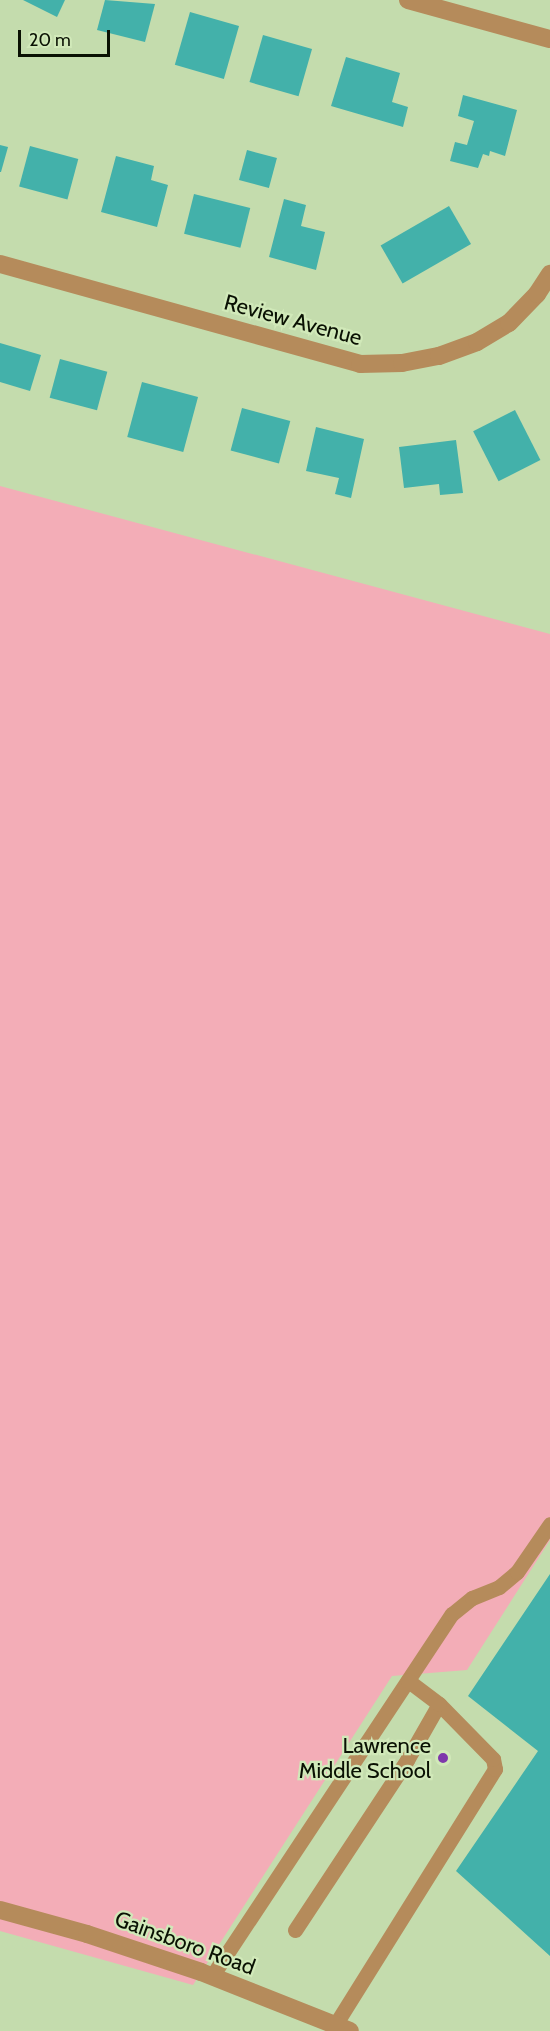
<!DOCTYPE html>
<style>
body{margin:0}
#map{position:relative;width:550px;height:2031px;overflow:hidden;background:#c4dcad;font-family:Cabin,sans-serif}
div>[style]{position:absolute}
.green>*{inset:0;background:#f3adb7}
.building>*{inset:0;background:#43b1aa;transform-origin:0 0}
.lane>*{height:15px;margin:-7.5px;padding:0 7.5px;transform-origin:7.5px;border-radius:7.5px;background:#b58b5b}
.street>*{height:18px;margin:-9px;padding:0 9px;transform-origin:9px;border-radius:9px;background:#b58b5b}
.dots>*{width:16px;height:16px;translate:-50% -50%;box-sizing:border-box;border:3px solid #d1e9b9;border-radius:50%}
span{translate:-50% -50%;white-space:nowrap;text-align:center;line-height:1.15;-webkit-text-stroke:4.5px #d1e9b9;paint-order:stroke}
.street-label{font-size:22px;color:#0a1103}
.poi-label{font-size:22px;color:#0a1103}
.right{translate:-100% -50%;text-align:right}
.scale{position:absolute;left:18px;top:30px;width:92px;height:27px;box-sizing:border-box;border:3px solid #0a1103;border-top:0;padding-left:8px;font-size:18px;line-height:21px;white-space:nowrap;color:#0a1103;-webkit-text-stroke:4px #d1e9b9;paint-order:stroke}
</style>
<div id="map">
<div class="green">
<div style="clip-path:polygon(0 486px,550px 634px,550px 1540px,467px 1670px,392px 1676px,193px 1985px,0 1931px)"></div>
</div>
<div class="building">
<div style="clip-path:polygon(23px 0,65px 0,57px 17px)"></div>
<div style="clip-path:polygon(105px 0,155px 4px,145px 42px,97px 30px)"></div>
<div style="left:190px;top:12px;width:51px;height:55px;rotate:16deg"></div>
<div style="left:263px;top:35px;width:51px;height:49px;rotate:16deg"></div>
<div style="clip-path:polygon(346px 57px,400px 73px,392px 102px,408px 107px,403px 127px,331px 106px)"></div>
<div style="clip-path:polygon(463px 95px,517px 110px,505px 156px,490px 151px,489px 156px,483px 154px,478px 168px,450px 161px,455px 142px,467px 145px,474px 121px,458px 116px)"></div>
<div style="clip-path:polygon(0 145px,8px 147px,1px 172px,0 172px)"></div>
<div style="left:30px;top:146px;width:50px;height:42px;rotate:15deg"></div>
<div style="left:247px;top:150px;width:31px;height:31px;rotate:15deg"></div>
<div style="clip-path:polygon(116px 156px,154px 166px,151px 180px,168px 185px,157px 227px,101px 212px)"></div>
<div style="left:194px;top:194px;width:58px;height:41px;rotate:14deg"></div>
<div style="clip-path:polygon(284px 199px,306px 205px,301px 226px,325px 232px,316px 270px,269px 257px)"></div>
<div style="left:449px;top:206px;width:44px;height:79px;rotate:60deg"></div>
<div style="clip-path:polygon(0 343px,41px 355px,30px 391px,0 382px)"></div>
<div style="left:60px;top:359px;width:49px;height:40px;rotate:15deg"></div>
<div style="left:142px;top:382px;width:58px;height:57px;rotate:15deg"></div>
<div style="left:242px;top:408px;width:50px;height:44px;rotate:15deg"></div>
<div style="left:515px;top:410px;width:56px;height:47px;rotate:63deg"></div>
<div style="clip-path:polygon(316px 427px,364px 439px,351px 498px,335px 494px,339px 478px,306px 471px)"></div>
<div style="clip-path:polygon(456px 440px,463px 493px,440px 495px,439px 484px,404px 488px,399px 447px)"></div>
<div style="clip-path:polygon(550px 1574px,550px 1956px,456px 1871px,538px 1751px,468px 1696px)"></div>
</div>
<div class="lane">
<div style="left:295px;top:1930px;width:204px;rotate:-56.6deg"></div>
<div style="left:407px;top:1760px;width:64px;rotate:-60.3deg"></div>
<div style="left:212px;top:1976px;width:434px;rotate:-56.5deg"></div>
<div style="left:452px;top:1614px;width:26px;rotate:-39deg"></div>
<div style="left:472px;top:1598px;width:29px;rotate:-22deg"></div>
<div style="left:499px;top:1587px;width:23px;rotate:-40deg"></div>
<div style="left:517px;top:1572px;width:58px;rotate:-55.5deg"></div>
<div style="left:335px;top:2025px;width:302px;rotate:-58deg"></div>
<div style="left:495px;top:1769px;width:10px;rotate:-101deg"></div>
<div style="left:493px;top:1759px;width:77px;rotate:-134.5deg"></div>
<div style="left:439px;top:1704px;width:39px;rotate:-143deg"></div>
</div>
<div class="street">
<div style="left:408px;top:0;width:147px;rotate:15.4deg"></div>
<div style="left:0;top:264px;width:374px;rotate:15.5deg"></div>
<div style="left:360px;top:364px;width:42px;rotate:-1.4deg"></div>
<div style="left:402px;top:363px;width:38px;rotate:-11deg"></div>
<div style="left:439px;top:356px;width:40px;rotate:-20.2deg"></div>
<div style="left:477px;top:342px;width:37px;rotate:-31deg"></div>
<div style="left:509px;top:323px;width:40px;rotate:-46deg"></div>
<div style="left:537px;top:294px;width:24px;rotate:-57deg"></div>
<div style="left:0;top:1910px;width:90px;rotate:15.4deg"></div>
<div style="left:87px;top:1934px;width:120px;rotate:18.4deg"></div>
<div style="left:201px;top:1972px;width:160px;rotate:21.6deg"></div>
</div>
<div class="dots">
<div style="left:443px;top:1758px;background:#7e38ab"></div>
</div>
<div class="street-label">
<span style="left:293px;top:320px;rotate:15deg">Review Avenue</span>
<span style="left:185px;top:1943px;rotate:20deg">Gainsboro Road</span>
</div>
<div class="poi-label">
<span class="right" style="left:431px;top:1758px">Lawrence<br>Middle School</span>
</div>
<div class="scale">20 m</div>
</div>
